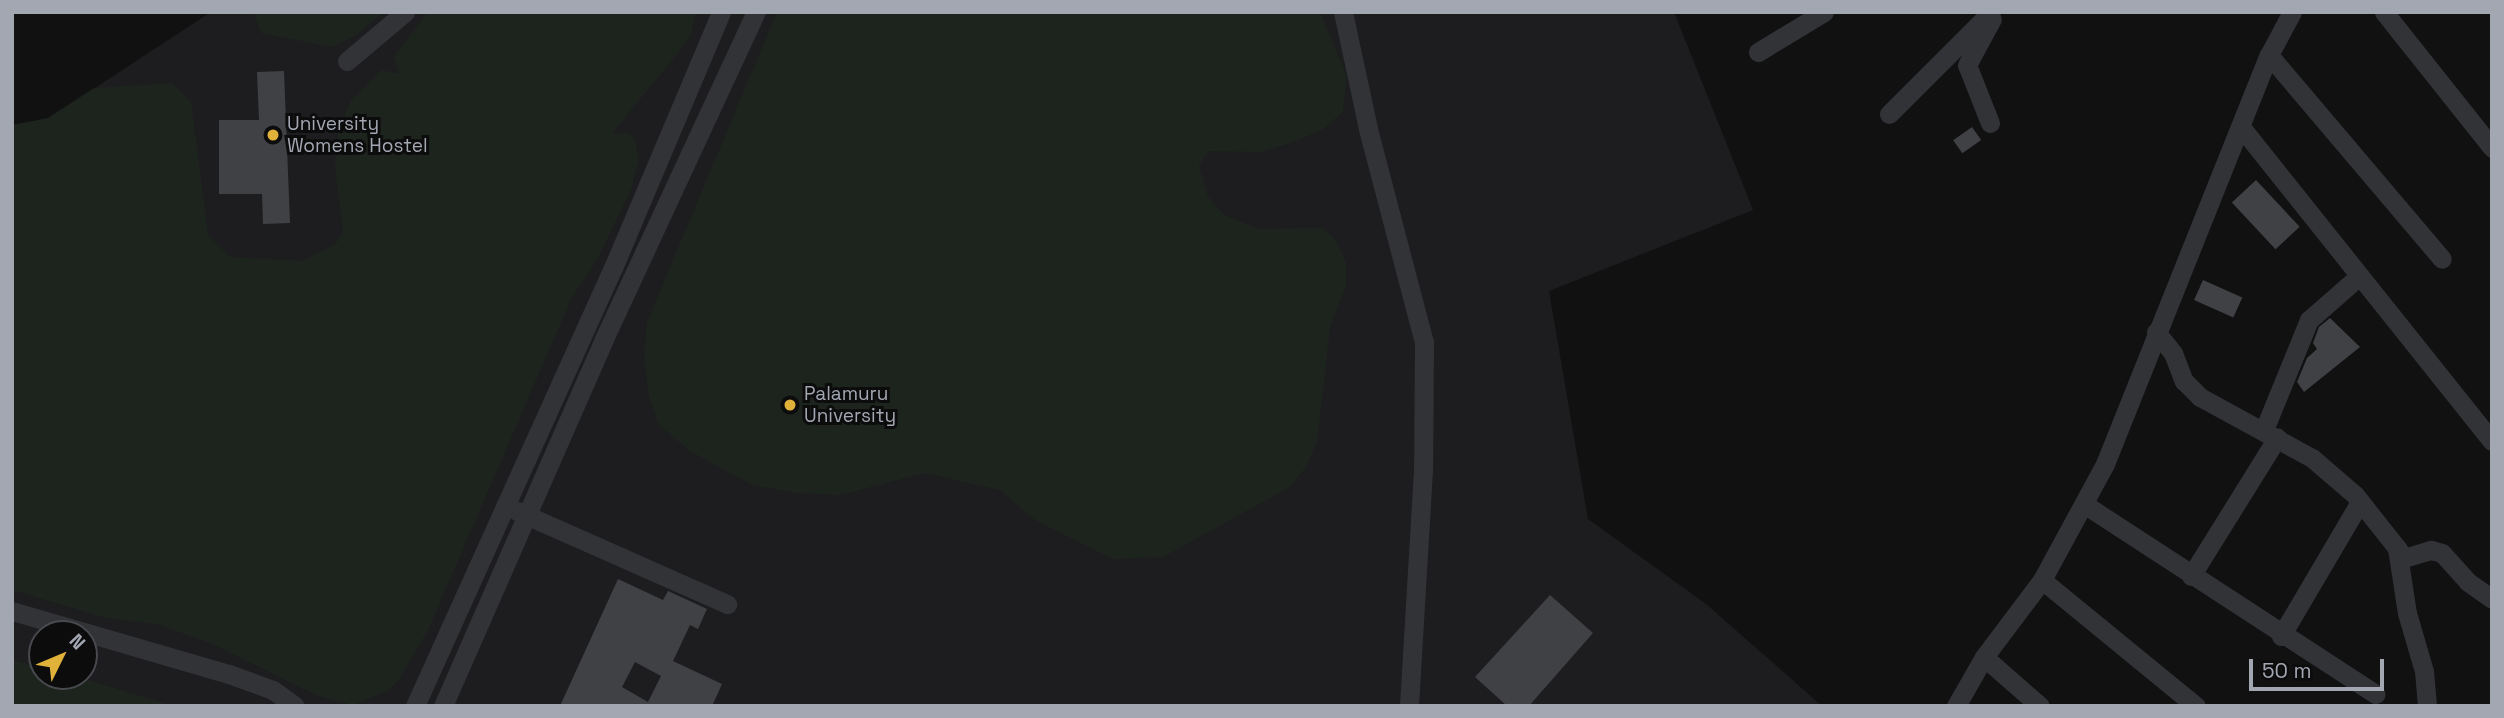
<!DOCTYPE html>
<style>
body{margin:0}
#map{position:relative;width:2504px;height:718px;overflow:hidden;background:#111112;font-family:"Space Grotesk",sans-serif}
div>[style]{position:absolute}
.built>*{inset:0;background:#1d1d1f}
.green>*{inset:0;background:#1d241e}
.building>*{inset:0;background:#404145;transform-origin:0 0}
.minor>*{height:19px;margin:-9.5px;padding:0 9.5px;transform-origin:9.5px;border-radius:9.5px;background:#323337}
.dots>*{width:19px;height:19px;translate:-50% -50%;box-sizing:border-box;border:4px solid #0c0c0d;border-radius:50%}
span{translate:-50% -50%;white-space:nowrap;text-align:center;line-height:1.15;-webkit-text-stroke:6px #0c0c0d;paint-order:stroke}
.poi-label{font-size:19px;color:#a3a7b2}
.left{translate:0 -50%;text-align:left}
.frame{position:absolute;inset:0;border:14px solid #a3a7b2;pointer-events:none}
.north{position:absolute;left:28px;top:620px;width:70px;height:70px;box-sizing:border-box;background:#0c0c0d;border:2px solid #484a4f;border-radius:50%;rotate:47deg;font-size:19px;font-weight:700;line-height:28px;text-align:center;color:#a3a7b2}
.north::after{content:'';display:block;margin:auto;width:24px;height:32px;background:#e1b23a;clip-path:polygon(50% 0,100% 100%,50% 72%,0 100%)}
.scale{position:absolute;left:2249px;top:659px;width:135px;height:32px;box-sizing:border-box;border:4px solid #a3a7b2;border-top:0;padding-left:9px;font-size:21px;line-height:24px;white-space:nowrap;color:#a3a7b2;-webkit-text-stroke:5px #0c0c0d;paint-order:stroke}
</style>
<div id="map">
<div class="built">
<div style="clip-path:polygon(evenodd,211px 12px,1674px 12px,1753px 210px,1549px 291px,1588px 519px,1706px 604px,1822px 706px,12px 706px,12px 133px,49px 118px,211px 12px,42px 634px,84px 634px,84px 676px,42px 676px,42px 634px)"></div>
</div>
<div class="green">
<div style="clip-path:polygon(254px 12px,384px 12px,358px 34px,332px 47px,261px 33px)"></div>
<div style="clip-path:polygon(428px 12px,695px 12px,695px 17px,691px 34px,678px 53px,612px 133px,629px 134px,635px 140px,639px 160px,630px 192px,597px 260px,572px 297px,428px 630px,399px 680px,387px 691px,353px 705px,318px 696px,213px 644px,157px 624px,106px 618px,12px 590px,12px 125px,48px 118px,94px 88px,172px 83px,191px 102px,208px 235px,230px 257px,303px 261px,335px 244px,343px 232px,335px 168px,338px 132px,350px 102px,382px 70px,399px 74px,394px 56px)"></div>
<div style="clip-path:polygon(777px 12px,1320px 12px,1347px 77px,1343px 112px,1322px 130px,1288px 144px,1261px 152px,1209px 151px,1199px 165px,1208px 197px,1226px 216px,1259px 229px,1322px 228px,1335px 239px,1346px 262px,1346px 285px,1330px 328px,1317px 441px,1306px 467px,1290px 487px,1163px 557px,1113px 559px,1035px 520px,1000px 490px,925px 473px,840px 495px,797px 493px,752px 485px,690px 451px,659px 425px,649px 396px,644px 360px,647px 322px)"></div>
<div style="clip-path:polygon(12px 660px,42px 668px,42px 676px,75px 676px,173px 706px,12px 706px)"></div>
</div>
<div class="building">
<div style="clip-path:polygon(284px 71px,290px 223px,263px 224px,262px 194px,219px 194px,219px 120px,259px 120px,257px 72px)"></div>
<div style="left:1972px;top:127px;width:16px;height:23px;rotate:55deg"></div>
<div style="left:2256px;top:180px;width:64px;height:33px;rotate:47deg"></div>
<div style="left:2203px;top:280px;width:43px;height:22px;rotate:24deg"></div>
<div style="clip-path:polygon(2330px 318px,2360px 347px,2304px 392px,2297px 382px,2307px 358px,2317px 349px,2313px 343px,2319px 327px)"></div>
<div style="clip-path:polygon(evenodd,618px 579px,663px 600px,668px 591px,707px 609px,698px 629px,690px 625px,673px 661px,722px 684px,712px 706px,560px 706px,618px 579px,635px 662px,661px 676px,648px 702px,622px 687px,635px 662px)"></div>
<div style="clip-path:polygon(1550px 595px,1593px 633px,1529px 706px,1507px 706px,1475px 677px)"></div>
</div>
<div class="minor">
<div style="left:1343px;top:12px;width:120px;rotate:77.9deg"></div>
<div style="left:1368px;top:129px;width:220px;rotate:75.3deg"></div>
<div style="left:1424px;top:342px;width:128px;rotate:90.4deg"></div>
<div style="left:1423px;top:470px;width:236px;rotate:93.4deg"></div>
<div style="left:2384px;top:12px;width:174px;rotate:51.5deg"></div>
<div style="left:1758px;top:52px;width:77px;rotate:-31.2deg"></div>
<div style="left:2269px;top:55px;width:267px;rotate:49.7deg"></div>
<div style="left:347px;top:61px;width:76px;rotate:-40.2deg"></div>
<div style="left:1889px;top:114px;width:144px;rotate:-45deg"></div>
<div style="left:1990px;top:123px;width:62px;rotate:-111.6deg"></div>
<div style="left:1967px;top:65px;width:52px;rotate:-61.5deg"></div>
<div style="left:2241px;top:127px;width:402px;rotate:51.4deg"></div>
<div style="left:2156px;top:332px;width:27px;rotate:51deg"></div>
<div style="left:2173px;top:353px;width:30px;rotate:69deg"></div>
<div style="left:2184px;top:381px;width:23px;rotate:45deg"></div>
<div style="left:2200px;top:397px;width:128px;rotate:28.6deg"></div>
<div style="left:2312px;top:458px;width:57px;rotate:40.7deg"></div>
<div style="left:2355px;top:495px;width:68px;rotate:51.6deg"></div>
<div style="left:2397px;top:548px;width:66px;rotate:81.3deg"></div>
<div style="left:2407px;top:613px;width:60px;rotate:73.7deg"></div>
<div style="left:2424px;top:671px;width:35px;rotate:85deg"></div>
<div style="left:2264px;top:430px;width:119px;rotate:-67.8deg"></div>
<div style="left:2309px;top:320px;width:67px;rotate:-41.3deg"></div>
<div style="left:2084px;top:504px;width:348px;rotate:33.1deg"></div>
<div style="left:517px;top:511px;width:230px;rotate:23.9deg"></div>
<div style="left:2397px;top:548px;width:12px;rotate:55deg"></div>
<div style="left:2404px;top:558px;width:28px;rotate:-17deg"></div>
<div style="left:2431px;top:550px;width:11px;rotate:15deg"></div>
<div style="left:2442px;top:553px;width:39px;rotate:48deg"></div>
<div style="left:2468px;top:582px;width:29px;rotate:35deg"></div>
<div style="left:2191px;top:576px;width:163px;rotate:-58.1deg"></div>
<div style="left:2042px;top:580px;width:199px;rotate:39.3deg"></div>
<div style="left:12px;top:611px;width:226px;rotate:16.2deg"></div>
<div style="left:229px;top:674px;width:47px;rotate:20deg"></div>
<div style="left:273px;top:690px;width:27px;rotate:36deg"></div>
<div style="left:2281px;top:636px;width:156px;rotate:-59.5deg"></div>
<div style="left:1984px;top:657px;width:74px;rotate:41.2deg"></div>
<div style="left:415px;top:706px;width:481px;rotate:-65.7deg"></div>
<div style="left:613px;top:268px;width:278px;rotate:-67.1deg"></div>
<div style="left:443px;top:706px;width:401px;rotate:-66.3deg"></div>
<div style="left:604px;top:339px;width:361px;rotate:-65.1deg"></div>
<div style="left:1956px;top:706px;width:56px;rotate:-60.3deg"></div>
<div style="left:1984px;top:657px;width:96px;rotate:-53deg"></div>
<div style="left:2042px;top:580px;width:132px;rotate:-61.5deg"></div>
<div style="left:2105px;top:464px;width:441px;rotate:-68.2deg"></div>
<div style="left:2269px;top:55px;width:49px;rotate:-61.9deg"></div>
</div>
<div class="dots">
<div style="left:273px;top:135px;background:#e1b23a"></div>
<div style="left:790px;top:405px;background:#e1b23a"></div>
</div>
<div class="poi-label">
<span class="left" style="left:287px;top:135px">University<br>Womens Hostel</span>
<span class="left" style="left:804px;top:405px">Palamuru<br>University</span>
</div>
<div class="frame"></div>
<div class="north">N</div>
<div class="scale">50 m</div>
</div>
